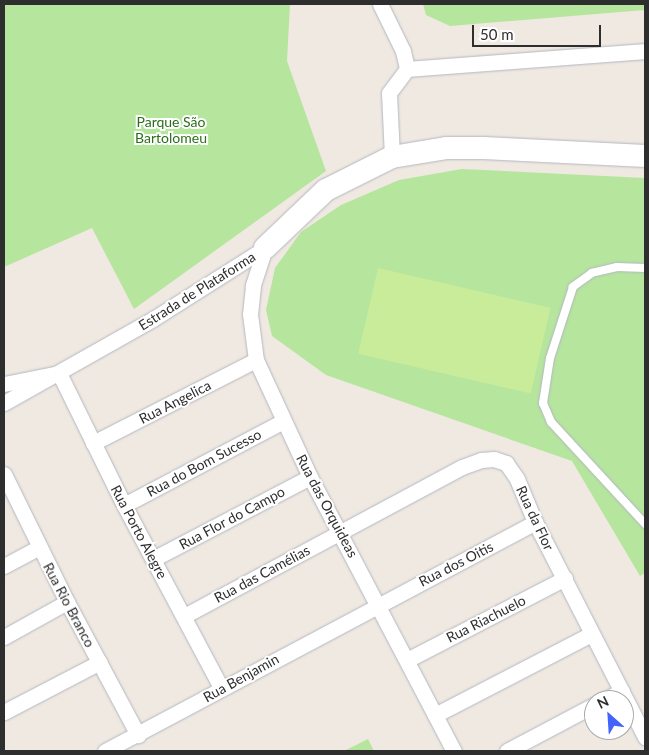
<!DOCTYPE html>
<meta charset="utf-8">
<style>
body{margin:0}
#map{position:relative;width:649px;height:755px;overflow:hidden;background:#efe9e1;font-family:Lato,sans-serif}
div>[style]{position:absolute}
.green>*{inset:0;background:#b6e59e}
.pitch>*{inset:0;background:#c9ec9a;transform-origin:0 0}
.roads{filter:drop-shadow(0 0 1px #b4b7c1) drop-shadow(0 0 1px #b4b7c1)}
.lane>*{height:8px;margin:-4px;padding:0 4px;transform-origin:4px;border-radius:4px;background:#fff}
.street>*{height:15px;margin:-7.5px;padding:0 7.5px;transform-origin:7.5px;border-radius:7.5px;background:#fff}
.secondary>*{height:22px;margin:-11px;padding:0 11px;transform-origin:11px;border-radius:11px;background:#fff}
span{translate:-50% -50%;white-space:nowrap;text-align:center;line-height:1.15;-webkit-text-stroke:4px #fff;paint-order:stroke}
.park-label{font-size:14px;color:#2c6e1b}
.street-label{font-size:14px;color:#2e2e2e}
.frame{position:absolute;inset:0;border:5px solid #2e2e2e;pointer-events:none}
.north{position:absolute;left:584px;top:690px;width:50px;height:50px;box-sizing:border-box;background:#fff;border:1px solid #ababab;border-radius:50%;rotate:334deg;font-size:14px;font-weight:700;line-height:20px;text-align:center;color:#2e2e2e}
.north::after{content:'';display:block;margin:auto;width:18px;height:22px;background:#4264fb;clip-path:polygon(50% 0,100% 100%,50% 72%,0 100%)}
.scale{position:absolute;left:472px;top:25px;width:129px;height:22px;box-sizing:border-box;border:2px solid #2e2e2e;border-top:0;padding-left:6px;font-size:15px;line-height:18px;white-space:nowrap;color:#2e2e2e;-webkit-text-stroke:4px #fff;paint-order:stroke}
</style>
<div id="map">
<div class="green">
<div style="clip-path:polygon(4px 4px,290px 4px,287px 61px,326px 171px,134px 309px,92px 228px,4px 267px)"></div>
<div style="clip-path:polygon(423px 4px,645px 4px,645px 10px,450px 26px,426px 15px)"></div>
<div style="clip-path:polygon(462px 169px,645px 178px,645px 573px,640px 576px,572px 461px,326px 375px,272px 336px,266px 310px,275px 268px,301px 232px,341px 205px,399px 180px)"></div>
<div style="clip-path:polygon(368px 739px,374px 751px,344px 751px)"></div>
</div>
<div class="pitch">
<div style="left:378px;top:268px;width:177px;height:88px;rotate:13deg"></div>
</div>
<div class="roads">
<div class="lane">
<div style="left:645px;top:268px;width:28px;rotate:-178deg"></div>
<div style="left:617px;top:267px;width:26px;rotate:167deg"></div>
<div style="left:592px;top:273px;width:24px;rotate:144deg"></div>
<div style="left:573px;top:287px;width:75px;rotate:107.9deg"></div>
<div style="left:550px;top:358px;width:46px;rotate:98.8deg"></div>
<div style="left:543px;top:403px;width:21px;rotate:67deg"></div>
<div style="left:551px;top:422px;width:139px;rotate:47.3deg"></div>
</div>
<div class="street">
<div style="left:380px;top:4px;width:52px;rotate:63.9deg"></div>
<div style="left:403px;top:51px;width:18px;rotate:77deg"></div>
<div style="left:407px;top:69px;width:30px;rotate:127deg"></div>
<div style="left:389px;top:93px;width:64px;rotate:87.3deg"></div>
<div style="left:407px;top:69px;width:239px;rotate:-4.3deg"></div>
<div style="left:265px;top:248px;width:40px;rotate:108deg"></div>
<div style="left:253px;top:286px;width:28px;rotate:96deg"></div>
<div style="left:250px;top:314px;width:46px;rotate:82.6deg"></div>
<div style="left:256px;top:360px;width:129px;rotate:65.2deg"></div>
<div style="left:310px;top:477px;width:310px;rotate:62.3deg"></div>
<div style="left:4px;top:384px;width:56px;rotate:-11.3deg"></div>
<div style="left:59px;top:373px;width:147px;rotate:63.8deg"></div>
<div style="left:124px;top:505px;width:208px;rotate:62deg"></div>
<div style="left:4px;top:403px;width:171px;rotate:-29.4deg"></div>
<div style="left:153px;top:319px;width:133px;rotate:-32.4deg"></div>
<div style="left:93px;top:443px;width:183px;rotate:-27deg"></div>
<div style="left:4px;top:474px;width:143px;rotate:63.8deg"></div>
<div style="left:67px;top:602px;width:151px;rotate:61.9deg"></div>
<div style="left:124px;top:505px;width:180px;rotate:-27.8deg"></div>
<div style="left:153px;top:559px;width:177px;rotate:-27.6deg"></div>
<div style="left:4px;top:566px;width:40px;rotate:-28deg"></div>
<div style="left:184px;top:616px;width:315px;rotate:-28.2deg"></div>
<div style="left:462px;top:467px;width:20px;rotate:-20deg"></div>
<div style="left:481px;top:460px;width:13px;rotate:-4deg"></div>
<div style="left:494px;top:459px;width:13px;rotate:18deg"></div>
<div style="left:506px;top:463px;width:19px;rotate:55deg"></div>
<div style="left:517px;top:479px;width:47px;rotate:67.3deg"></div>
<div style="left:535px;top:522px;width:242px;rotate:62.9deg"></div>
<div style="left:4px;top:637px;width:72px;rotate:-29.1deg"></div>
<div style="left:407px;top:660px;width:178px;rotate:-27.4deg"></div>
<div style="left:604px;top:700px;width:20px;rotate:-27deg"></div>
<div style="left:4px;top:712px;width:108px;rotate:-27.5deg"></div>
<div style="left:435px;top:715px;width:176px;rotate:-27.4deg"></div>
<div style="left:105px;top:751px;width:487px;rotate:-28deg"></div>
<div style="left:507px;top:751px;width:98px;rotate:-27.9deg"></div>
</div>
<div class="secondary">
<div style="left:265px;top:248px;width:84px;rotate:-43.6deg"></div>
<div style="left:326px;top:190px;width:74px;rotate:-26.6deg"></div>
<div style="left:392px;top:157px;width:56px;rotate:-9.3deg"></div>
<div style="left:447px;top:148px;width:37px"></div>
<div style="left:484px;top:148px;width:161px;rotate:2.8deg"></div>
</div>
</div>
<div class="park-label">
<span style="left:171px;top:130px">Parque São<br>Bartolomeu</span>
</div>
<div class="street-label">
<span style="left:197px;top:291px;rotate:-32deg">Estrada de Plataforma</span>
<span style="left:175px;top:402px;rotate:-27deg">Rua Angelica</span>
<span style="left:204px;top:463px;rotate:-28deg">Rua do Bom Sucesso</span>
<span style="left:327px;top:506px;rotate:62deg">Rua das Orquideas</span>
<span style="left:232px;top:518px;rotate:-28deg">Rua Flor do Campo</span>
<span style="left:535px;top:518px;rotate:65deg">Rua da Flor</span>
<span style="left:139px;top:532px;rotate:62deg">Rua Porto Alegre</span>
<span style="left:456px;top:564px;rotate:-27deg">Rua dos Oitis</span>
<span style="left:262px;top:574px;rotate:-28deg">Rua das Camélias</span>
<span style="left:69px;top:605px;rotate:62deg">Rua Rio Branco</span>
<span style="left:486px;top:619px;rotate:-27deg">Rua Riachuelo</span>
<span style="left:241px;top:678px;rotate:-29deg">Rua Benjamin</span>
</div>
<div class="frame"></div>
<div class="north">N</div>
<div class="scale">50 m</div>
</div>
